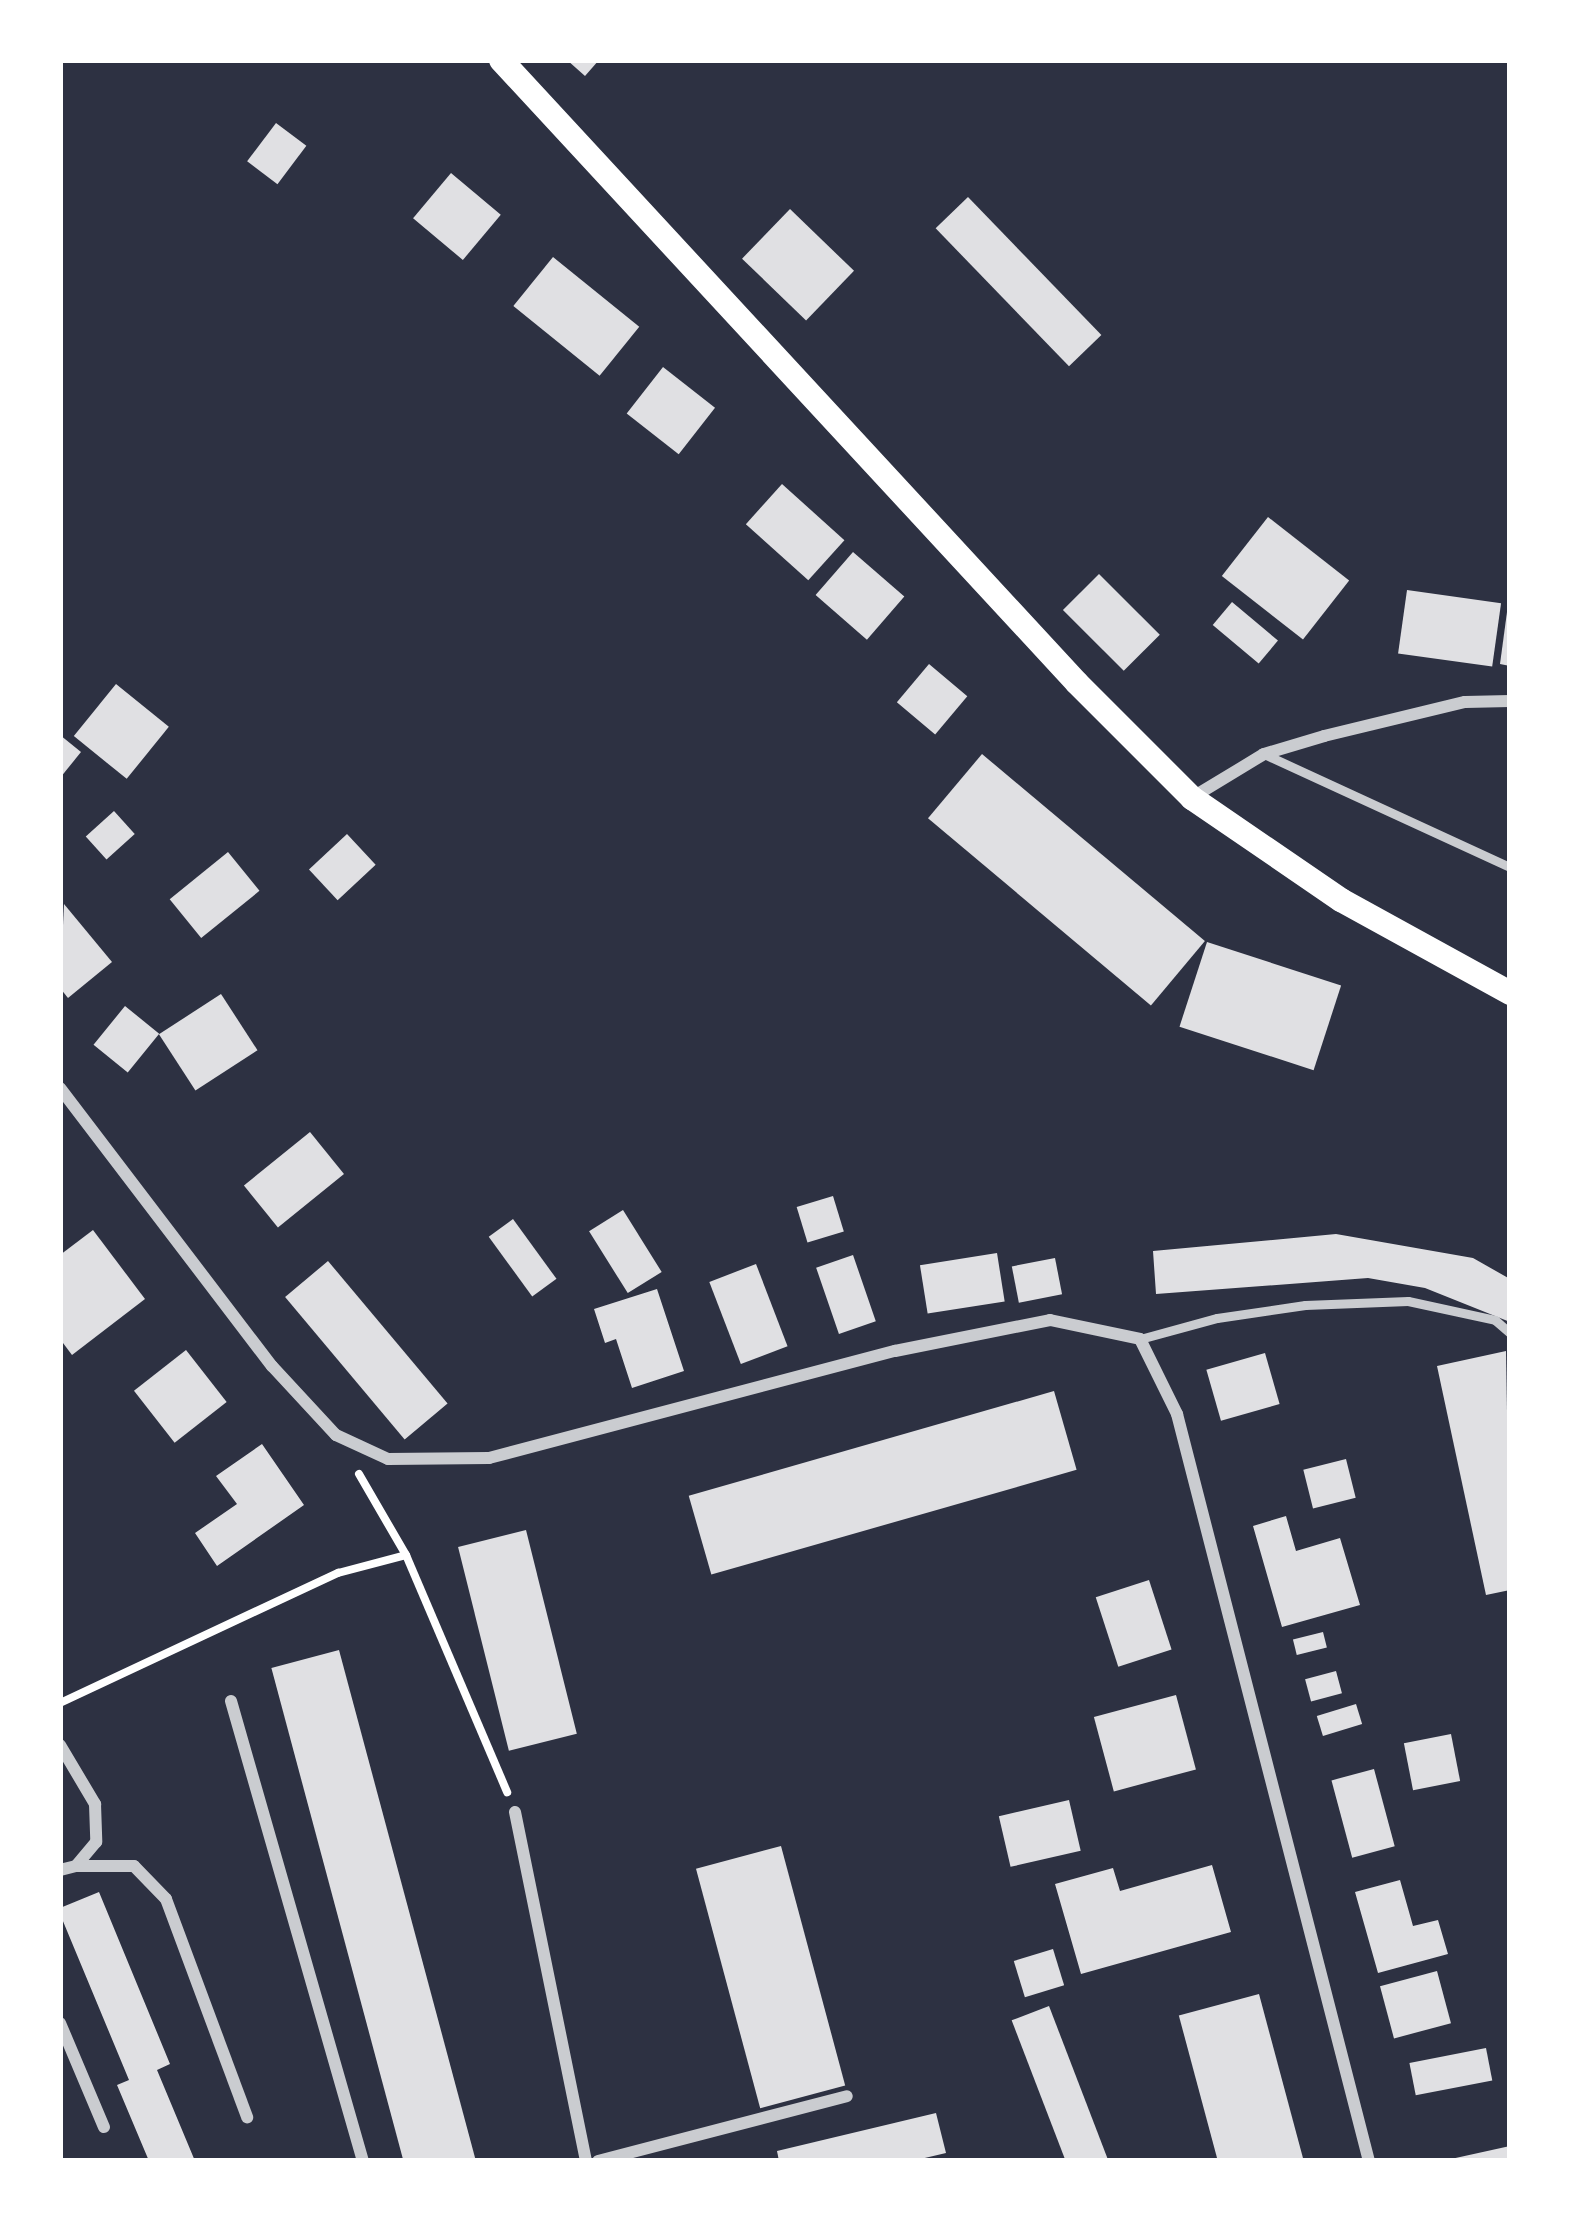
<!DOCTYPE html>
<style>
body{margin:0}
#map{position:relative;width:1570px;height:2221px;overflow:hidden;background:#2d3142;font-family:"Roboto Condensed",sans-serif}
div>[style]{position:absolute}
.building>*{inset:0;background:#e0e0e3;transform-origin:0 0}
.path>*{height:8px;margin:-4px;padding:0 4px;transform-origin:4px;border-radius:4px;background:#fff}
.service>*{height:9px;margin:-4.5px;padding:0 4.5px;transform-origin:4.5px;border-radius:4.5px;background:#caccd0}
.minor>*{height:12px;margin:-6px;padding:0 6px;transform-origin:6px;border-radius:6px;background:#caccd0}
.secondary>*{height:24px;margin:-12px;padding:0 12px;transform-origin:12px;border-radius:12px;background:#fff}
span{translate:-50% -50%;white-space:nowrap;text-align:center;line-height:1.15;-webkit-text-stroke:12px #fff;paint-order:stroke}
.frame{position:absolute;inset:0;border:63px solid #fff;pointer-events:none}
</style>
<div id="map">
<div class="building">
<div style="clip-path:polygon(567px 60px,599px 60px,585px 76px)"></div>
<div style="left:276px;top:123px;width:38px;height:48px;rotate:37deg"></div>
<div style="left:451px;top:173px;width:65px;height:59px;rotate:40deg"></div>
<div style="left:968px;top:197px;width:192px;height:45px;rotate:46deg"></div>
<div style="left:790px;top:209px;width:89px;height:69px;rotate:44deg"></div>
<div style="left:553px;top:257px;width:111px;height:63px;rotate:39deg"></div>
<div style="left:663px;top:367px;width:66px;height:59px;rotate:38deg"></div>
<div style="left:782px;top:484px;width:84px;height:54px;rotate:42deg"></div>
<div style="left:1268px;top:517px;width:103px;height:75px;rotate:38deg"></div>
<div style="left:853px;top:552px;width:68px;height:57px;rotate:41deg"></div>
<div style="left:1099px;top:574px;width:86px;height:51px;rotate:45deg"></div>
<div style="left:1407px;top:590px;width:95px;height:64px;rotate:8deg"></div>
<div style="left:1232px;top:602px;width:60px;height:30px;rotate:40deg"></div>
<div style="clip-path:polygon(1507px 612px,1510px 613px,1510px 666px,1500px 664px)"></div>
<div style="left:929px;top:664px;width:50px;height:50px;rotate:40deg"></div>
<div style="left:116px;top:684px;width:68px;height:67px;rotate:39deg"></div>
<div style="clip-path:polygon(60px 735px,81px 752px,60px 778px)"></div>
<div style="left:982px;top:754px;width:291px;height:84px;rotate:40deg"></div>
<div style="left:114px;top:811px;width:31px;height:38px;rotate:48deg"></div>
<div style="left:347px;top:834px;width:42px;height:52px;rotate:47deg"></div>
<div style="left:228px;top:852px;width:50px;height:75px;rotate:51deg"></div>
<div style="clip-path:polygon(64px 904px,112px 962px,68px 998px,60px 988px)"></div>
<div style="left:1207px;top:942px;width:141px;height:89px;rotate:18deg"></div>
<div style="left:221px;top:994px;width:67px;height:74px;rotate:57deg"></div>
<div style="left:125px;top:1006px;width:44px;height:50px;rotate:39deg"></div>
<div style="left:310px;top:1132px;width:54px;height:85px;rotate:51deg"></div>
<div style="left:833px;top:1196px;width:37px;height:38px;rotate:73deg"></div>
<div style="left:623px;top:1210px;width:73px;height:40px;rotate:58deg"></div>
<div style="left:513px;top:1219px;width:74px;height:30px;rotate:54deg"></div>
<div style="clip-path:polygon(93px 1230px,145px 1299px,72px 1355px,60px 1339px,60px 1255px)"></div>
<div style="clip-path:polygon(1336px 1234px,1473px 1258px,1510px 1279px,1510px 1322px,1425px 1288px,1368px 1278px,1156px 1294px,1153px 1251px)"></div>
<div style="left:997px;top:1253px;width:49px;height:78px;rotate:81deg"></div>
<div style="left:853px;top:1255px;width:70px;height:39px;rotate:71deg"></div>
<div style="left:1055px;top:1258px;width:37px;height:44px;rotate:79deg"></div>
<div style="left:328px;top:1261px;width:186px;height:56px;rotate:50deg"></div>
<div style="left:756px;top:1264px;width:88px;height:50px;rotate:69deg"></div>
<div style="clip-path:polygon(657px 1289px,684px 1371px,632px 1388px,616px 1339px,605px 1343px,594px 1309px)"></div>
<div style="left:186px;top:1350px;width:66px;height:66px;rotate:52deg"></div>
<div style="clip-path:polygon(1506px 1351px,1510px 1590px,1486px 1595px,1437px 1366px)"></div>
<div style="left:1265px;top:1353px;width:53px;height:61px;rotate:74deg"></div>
<div style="left:1054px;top:1391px;width:82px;height:380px;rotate:74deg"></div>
<div style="clip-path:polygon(262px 1444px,304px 1505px,217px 1566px,195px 1533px,237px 1504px,216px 1476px)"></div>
<div style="left:1346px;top:1459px;width:40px;height:44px;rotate:76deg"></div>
<div style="clip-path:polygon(1286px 1516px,1296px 1551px,1340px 1538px,1360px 1605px,1282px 1627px,1253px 1526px)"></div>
<div style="left:526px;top:1530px;width:210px;height:70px;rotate:76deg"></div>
<div style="left:1149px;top:1580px;width:73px;height:56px;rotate:72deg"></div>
<div style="left:1323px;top:1632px;width:16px;height:31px;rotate:76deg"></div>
<div style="left:339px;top:1650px;width:529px;height:70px;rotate:75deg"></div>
<div style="left:1336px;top:1671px;width:23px;height:32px;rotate:75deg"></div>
<div style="left:1176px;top:1695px;width:77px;height:85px;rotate:75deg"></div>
<div style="left:1356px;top:1704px;width:21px;height:41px;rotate:73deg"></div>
<div style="left:1451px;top:1734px;width:48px;height:48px;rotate:79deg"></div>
<div style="left:1374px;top:1769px;width:80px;height:44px;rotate:75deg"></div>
<div style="left:1069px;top:1800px;width:52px;height:72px;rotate:77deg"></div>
<div style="left:781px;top:1846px;width:248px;height:88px;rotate:75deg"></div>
<div style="clip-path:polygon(1212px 1865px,1231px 1932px,1081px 1974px,1055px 1884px,1113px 1868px,1120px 1891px)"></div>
<div style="clip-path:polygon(1400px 1880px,1413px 1926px,1438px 1920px,1448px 1954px,1378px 1973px,1355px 1892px)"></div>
<div style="clip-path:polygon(99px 1892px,170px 2064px,157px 2070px,195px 2161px,149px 2161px,117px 2085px,129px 2080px,60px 1914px,60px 1908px)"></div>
<div style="left:1053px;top:1949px;width:38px;height:41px;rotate:73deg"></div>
<div style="left:1437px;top:1971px;width:54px;height:59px;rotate:75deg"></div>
<div style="left:1259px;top:1994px;width:173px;height:83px;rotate:75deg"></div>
<div style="left:1049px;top:2006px;width:166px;height:40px;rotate:69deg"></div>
<div style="left:1486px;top:2048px;width:33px;height:78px;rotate:79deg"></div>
<div style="clip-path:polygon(936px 2113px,946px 2153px,912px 2161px,779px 2161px,777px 2151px)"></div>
<div style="clip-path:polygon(1510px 2146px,1510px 2161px,1451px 2161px,1451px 2159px)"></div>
</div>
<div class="path">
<div style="left:359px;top:1474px;width:94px;rotate:59.9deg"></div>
<div style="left:60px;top:1703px;width:307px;rotate:-25.1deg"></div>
<div style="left:338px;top:1573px;width:70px;rotate:-14.8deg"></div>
<div style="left:406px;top:1555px;width:258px;rotate:66.9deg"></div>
</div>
<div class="service">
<div style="left:1264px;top:754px;width:271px;rotate:24.7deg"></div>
<div style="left:1140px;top:1339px;width:80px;rotate:-15.3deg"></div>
<div style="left:1217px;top:1318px;width:89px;rotate:-8.4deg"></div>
<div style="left:1305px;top:1305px;width:103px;rotate:-2.2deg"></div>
<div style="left:1408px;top:1301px;width:89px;rotate:12.3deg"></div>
<div style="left:1495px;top:1320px;width:20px;rotate:41deg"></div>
</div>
<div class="minor">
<div style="left:1193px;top:797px;width:83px;rotate:-31.2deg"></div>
<div style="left:1264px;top:754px;width:63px;rotate:-16.7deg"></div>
<div style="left:1324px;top:736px;width:145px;rotate:-13.6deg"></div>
<div style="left:1465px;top:702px;width:45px;rotate:-1.3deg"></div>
<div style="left:60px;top:1088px;width:350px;rotate:52.7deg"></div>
<div style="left:272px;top:1366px;width:94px;rotate:47.2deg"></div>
<div style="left:336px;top:1435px;width:57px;rotate:24.8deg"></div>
<div style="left:388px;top:1459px;width:101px;rotate:-0.6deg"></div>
<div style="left:489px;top:1458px;width:420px;rotate:-14.8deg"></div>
<div style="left:895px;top:1351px;width:158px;rotate:-11.3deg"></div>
<div style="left:1050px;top:1320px;width:92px;rotate:11.9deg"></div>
<div style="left:1140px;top:1339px;width:84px;rotate:63.7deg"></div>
<div style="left:1177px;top:1414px;width:771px;rotate:75.59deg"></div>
<div style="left:231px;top:1701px;width:479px;rotate:74deg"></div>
<div style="left:60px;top:1745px;width:69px;rotate:59.3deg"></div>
<div style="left:95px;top:1804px;width:38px;rotate:88deg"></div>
<div style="left:96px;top:1842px;width:31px;rotate:130deg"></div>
<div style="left:76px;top:1866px;width:16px;rotate:166deg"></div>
<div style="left:515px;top:1812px;width:356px;rotate:78.5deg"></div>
<div style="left:76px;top:1866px;width:58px"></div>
<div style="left:134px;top:1866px;width:46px;rotate:45.9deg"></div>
<div style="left:166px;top:1899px;width:233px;rotate:69.6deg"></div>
<div style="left:60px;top:2023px;width:113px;rotate:67.1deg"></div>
<div style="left:598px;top:2161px;width:257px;rotate:-14.6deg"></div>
</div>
<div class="secondary">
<div style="left:501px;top:60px;width:848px;rotate:47.24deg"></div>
<div style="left:1077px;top:683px;width:163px;rotate:45deg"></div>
<div style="left:1192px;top:798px;width:181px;rotate:34.4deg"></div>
<div style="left:1341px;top:900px;width:193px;rotate:28.8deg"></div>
</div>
<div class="frame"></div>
</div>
